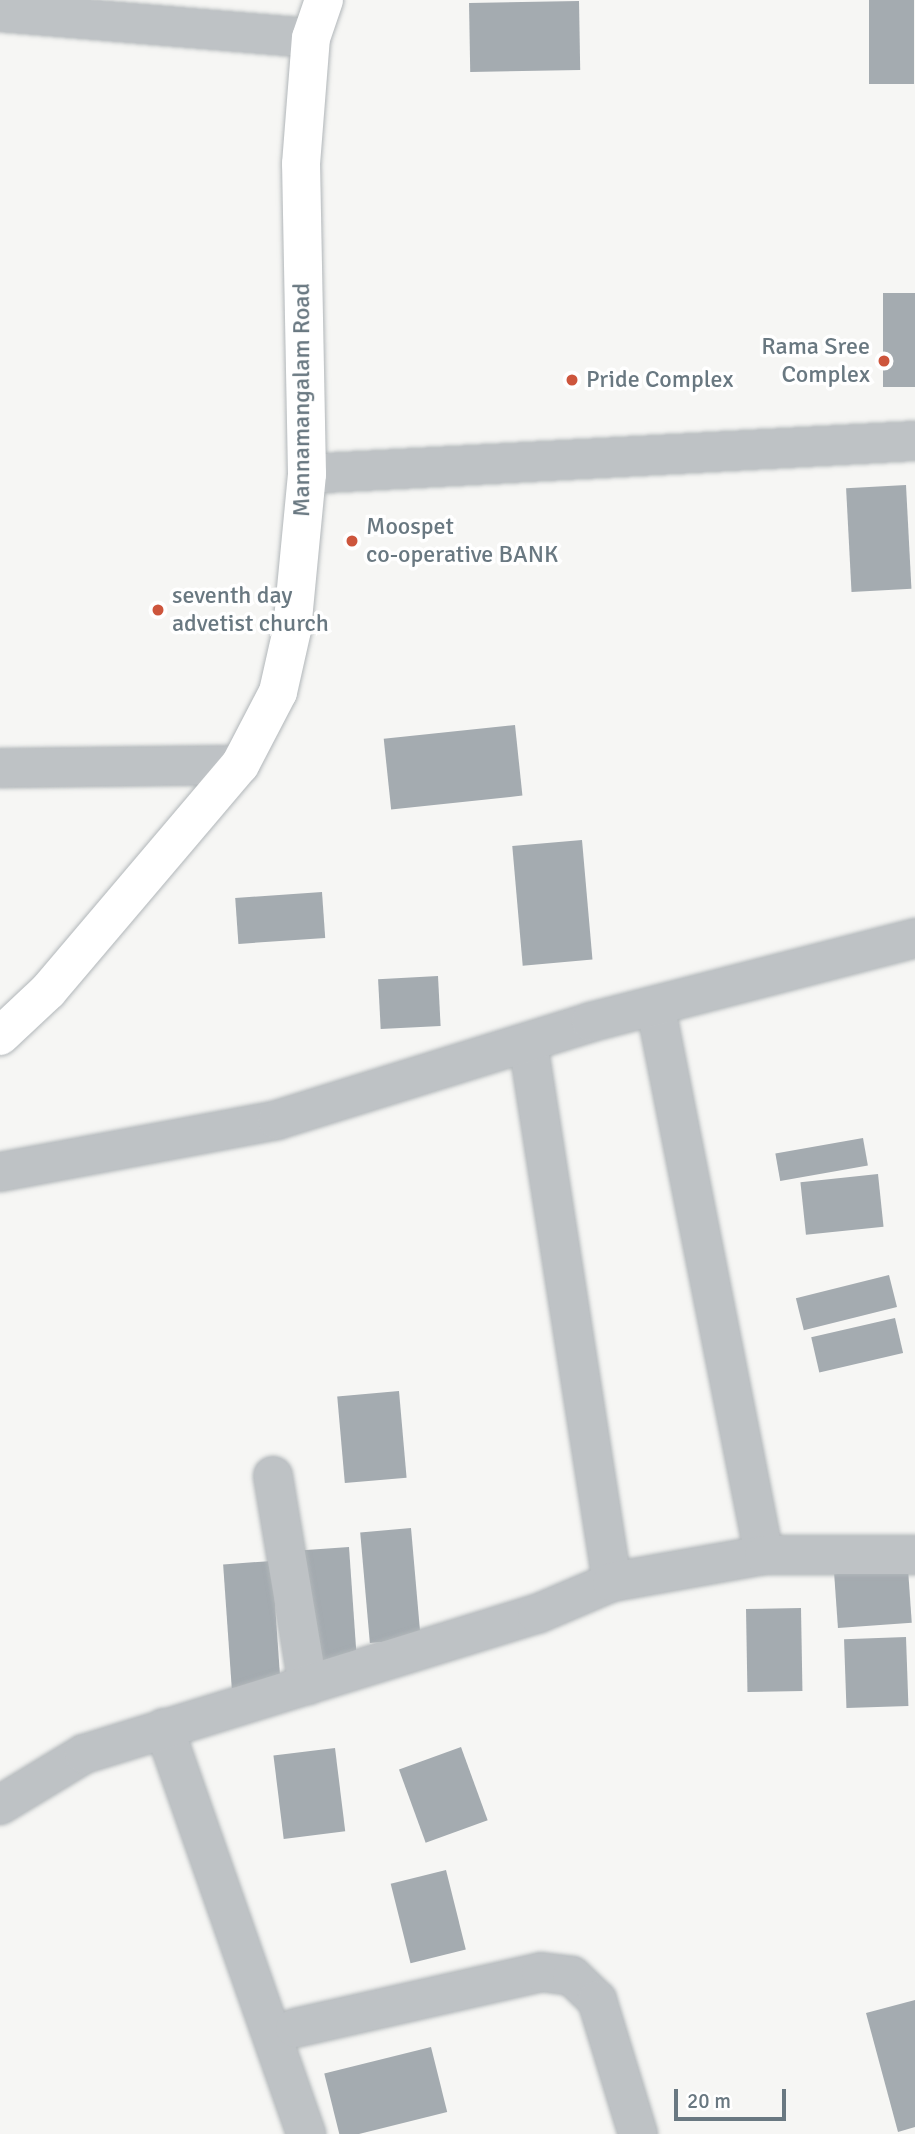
<!DOCTYPE html>
<style>
body{margin:0}
#map{position:relative;width:915px;height:2134px;overflow:hidden;background:#f6f6f4;font-family:Signika,sans-serif}
div>[style]{position:absolute}
.building>*{inset:0;background:#a4abb0;transform-origin:0 0}
.roads{filter:drop-shadow(0 0 2px #b1b6b9) drop-shadow(0 0 2px #b1b6b9)}
.minor>*{height:38px;margin:-19px;padding:0 19px;transform-origin:19px;border-radius:19px;background:#bec2c5}
.secondary>*{height:38px;margin:-19px;padding:0 19px;transform-origin:19px;border-radius:19px;background:#fff}
.dots>*{width:19px;height:19px;translate:-50% -50%;box-sizing:border-box;border:4px solid #fff;border-radius:50%}
span{translate:-50% -50%;white-space:nowrap;text-align:center;line-height:1.15;-webkit-text-stroke:7px #fff;paint-order:stroke}
.poi-label{font-size:24px;color:#697881}
.right{translate:-100% -50%;text-align:right}
.left{translate:0 -50%;text-align:left}
.street-label{font-size:24px;color:#697881}
.scale{position:absolute;left:674px;top:2089px;width:112px;height:32px;box-sizing:border-box;border:4px solid #697881;border-top:0;padding-left:9px;font-size:21px;line-height:24px;white-space:nowrap;color:#697881;-webkit-text-stroke:5px #fff;paint-order:stroke}
</style>
<div id="map">
<div class="building">
<div style="left:869px;top:0;width:45px;height:84px"></div>
<div style="left:579px;top:1px;width:69px;height:110px;rotate:89deg"></div>
<div style="left:915px;top:293px;width:94px;height:32px;rotate:90deg"></div>
<div style="left:906px;top:485px;width:104px;height:60px;rotate:87deg"></div>
<div style="left:515px;top:725px;width:71px;height:132px;rotate:84deg"></div>
<div style="left:582px;top:840px;width:120px;height:70px;rotate:85deg"></div>
<div style="left:322px;top:892px;width:46px;height:87px;rotate:86deg"></div>
<div style="left:438px;top:976px;width:50px;height:60px;rotate:87deg"></div>
<div style="left:863px;top:1138px;width:28px;height:89px;rotate:80deg"></div>
<div style="left:878px;top:1174px;width:53px;height:78px;rotate:84deg"></div>
<div style="left:889px;top:1275px;width:33px;height:96px;rotate:76deg"></div>
<div style="left:895px;top:1318px;width:36px;height:86px;rotate:77deg"></div>
<div style="left:399px;top:1391px;width:87px;height:62px;rotate:85deg"></div>
<div style="left:411px;top:1528px;width:111px;height:51px;rotate:85deg"></div>
<div style="left:349px;top:1547px;width:116px;height:50px;rotate:86deg"></div>
<div style="left:272px;top:1561px;width:124px;height:49px;rotate:86deg"></div>
<div style="left:908px;top:1569px;width:54px;height:74px;rotate:86deg"></div>
<div style="left:801px;top:1608px;width:83px;height:55px;rotate:89deg"></div>
<div style="left:906px;top:1637px;width:69px;height:62px;rotate:88deg"></div>
<div style="left:461px;top:1747px;width:78px;height:66px;rotate:70deg"></div>
<div style="left:335px;top:1748px;width:84px;height:62px;rotate:83deg"></div>
<div style="left:446px;top:1870px;width:82px;height:57px;rotate:76deg"></div>
<div style="clip-path:polygon(915px 2000px,915px 2127px,898px 2132px,866px 2013px)"></div>
<div style="left:431px;top:2047px;width:67px;height:110px;rotate:76deg"></div>
</div>
<div class="roads">
<div class="minor">
<div style="left:0;top:12px;width:312px;rotate:4.8deg"></div>
<div style="left:307px;top:474px;width:609px;rotate:-3.11deg"></div>
<div style="left:0;top:768px;width:240px;rotate:-0.7deg"></div>
<div style="left:656px;top:1009px;width:557px;rotate:78.81deg"></div>
<div style="left:528px;top:1043px;width:546px;rotate:81.14deg"></div>
<div style="left:0;top:1172px;width:282px;rotate:-10.6deg"></div>
<div style="left:277px;top:1120px;width:329px;rotate:-17.3deg"></div>
<div style="left:591px;top:1022px;width:335px;rotate:-14.5deg"></div>
<div style="left:273px;top:1476px;width:212px;rotate:80.5deg"></div>
<div style="left:164px;top:1728px;width:430px;rotate:70.7deg"></div>
<div style="left:0;top:1805px;width:98px;rotate:-31.3deg"></div>
<div style="left:84px;top:1754px;width:474px;rotate:-17.2deg"></div>
<div style="left:537px;top:1614px;width:82px;rotate:-23.1deg"></div>
<div style="left:612px;top:1582px;width:154px;rotate:-10.1deg"></div>
<div style="left:764px;top:1555px;width:151px"></div>
<div style="left:295px;top:2028px;width:252px;rotate:-12.8deg"></div>
<div style="left:541px;top:1972px;width:31px;rotate:7deg"></div>
<div style="left:572px;top:1976px;width:35px;rotate:44deg"></div>
<div style="left:597px;top:2000px;width:140px;rotate:73deg"></div>
</div>
<div class="secondary">
<div style="left:0;top:1036px;width:66px;rotate:-43.2deg"></div>
<div style="left:48px;top:991px;width:297px;rotate:-49.7deg"></div>
<div style="left:240px;top:765px;width:82px;rotate:-62.5deg"></div>
<div style="left:278px;top:692px;width:64px;rotate:-77.3deg"></div>
<div style="left:292px;top:630px;width:157px;rotate:-84.5deg"></div>
<div style="left:307px;top:474px;width:310px;rotate:-91.1deg"></div>
<div style="left:301px;top:164px;width:126px;rotate:-85.5deg"></div>
<div style="left:311px;top:38px;width:40px;rotate:-71.1deg"></div>
</div>
</div>
<div class="dots">
<div style="left:884px;top:361px;background:#cd553c"></div>
<div style="left:572px;top:380px;background:#cd553c"></div>
<div style="left:352px;top:541px;background:#cd553c"></div>
<div style="left:158px;top:610px;background:#cd553c"></div>
</div>
<div class="poi-label">
<span class="right" style="left:870px;top:361px">Rama Sree<br>Complex</span>
<span class="left" style="left:586px;top:380px">Pride Complex</span>
<span class="left" style="left:366px;top:541px">Moospet<br>co-operative BANK</span>
<span class="left" style="left:172px;top:610px">seventh day<br>advetist church</span>
</div>
<div class="street-label">
<span style="left:302px;top:400px;rotate:-90deg">Mannamangalam Road</span>
</div>
<div class="scale">20 m</div>
</div>
